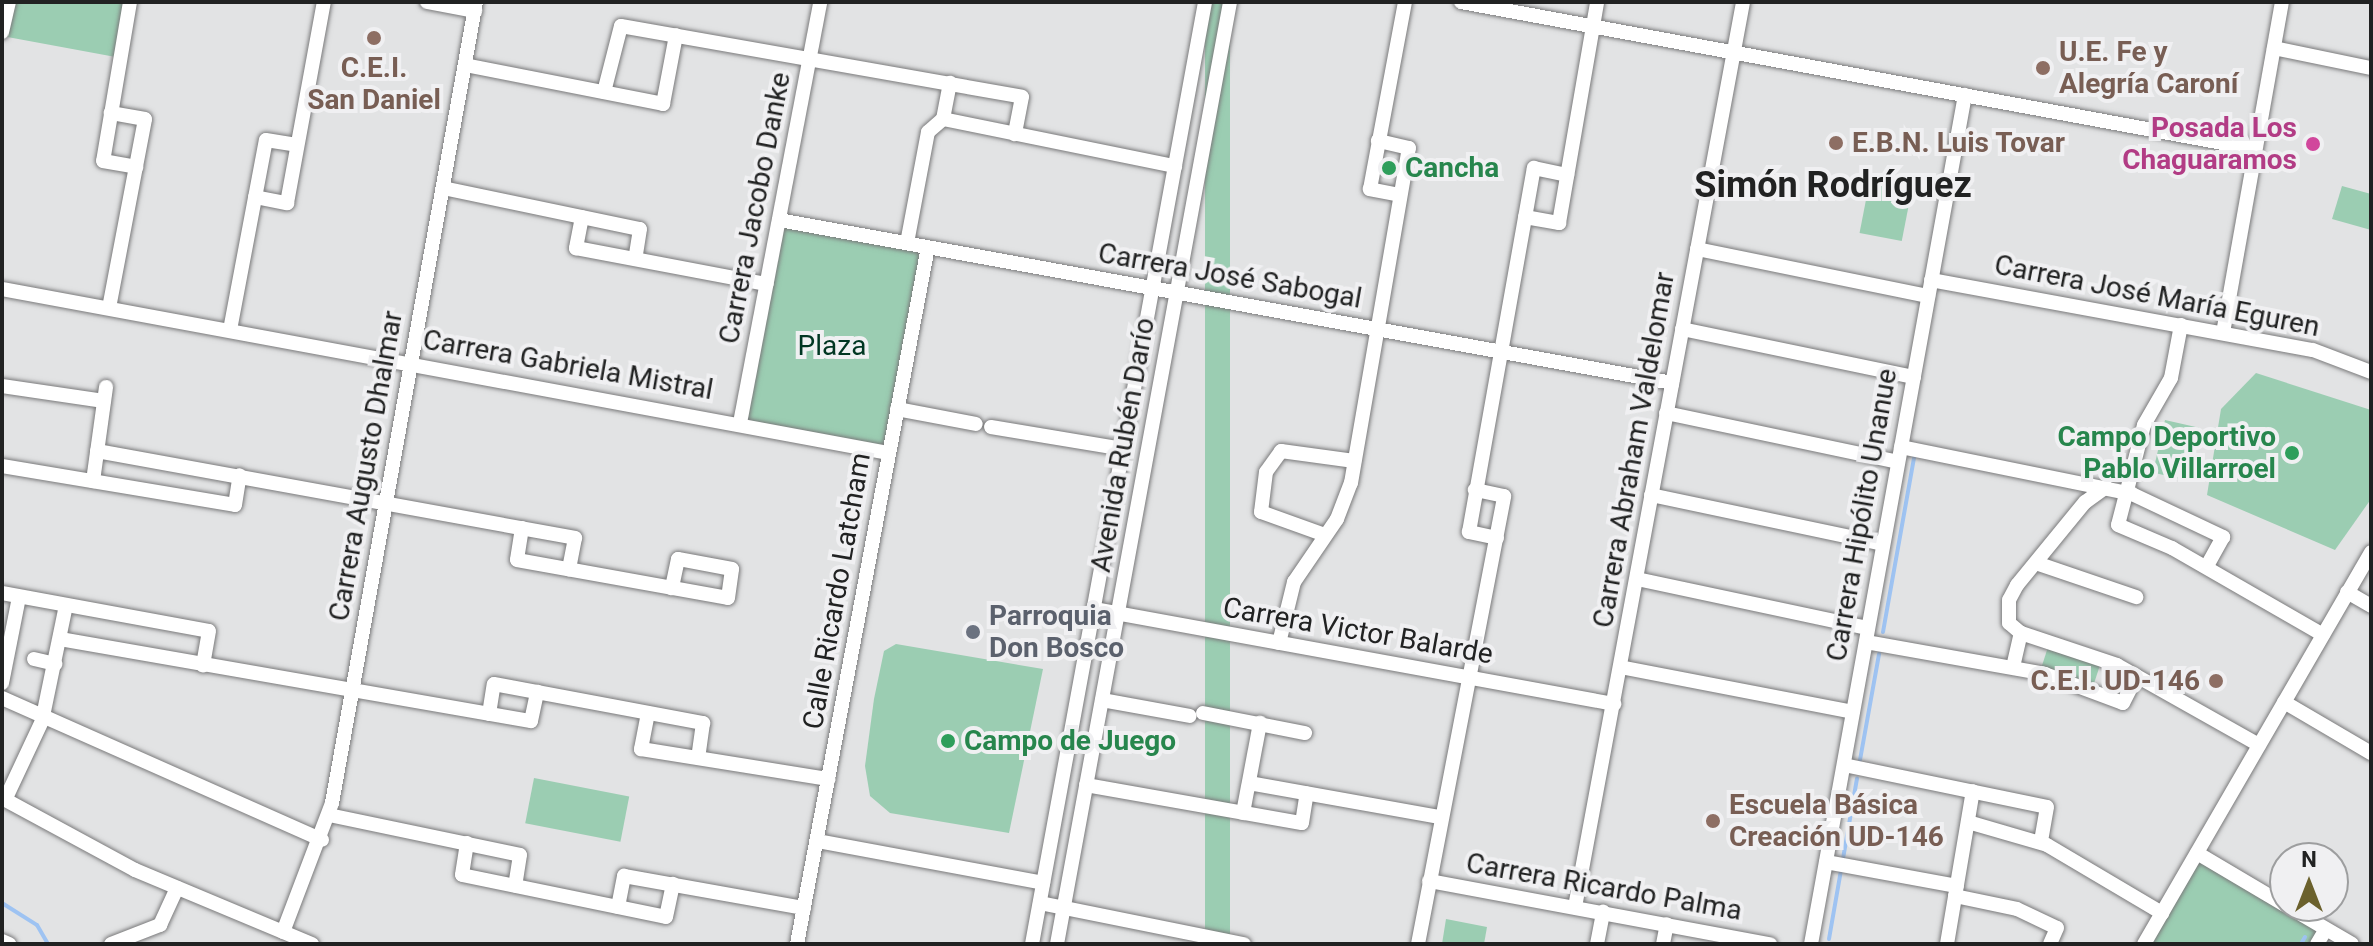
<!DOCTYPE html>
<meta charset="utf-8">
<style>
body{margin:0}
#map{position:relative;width:2373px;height:946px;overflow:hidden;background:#e2e3e4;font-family:Roboto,sans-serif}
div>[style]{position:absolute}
.green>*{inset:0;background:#9bcdb2;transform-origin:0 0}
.stream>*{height:4px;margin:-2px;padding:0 2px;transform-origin:2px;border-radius:2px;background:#9ec3f2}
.roads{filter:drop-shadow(0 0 2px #7a7a7b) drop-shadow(0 0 2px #7a7a7b)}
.street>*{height:14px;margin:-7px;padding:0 7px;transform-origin:7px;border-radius:7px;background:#fff}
.dots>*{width:22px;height:22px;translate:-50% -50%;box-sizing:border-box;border:4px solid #f0f0f2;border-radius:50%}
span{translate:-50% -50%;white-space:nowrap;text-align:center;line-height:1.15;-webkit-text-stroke:8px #f0f0f2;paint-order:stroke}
.education-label{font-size:28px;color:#785e54;font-weight:700}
.left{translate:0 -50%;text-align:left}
.right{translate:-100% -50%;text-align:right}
.hotel-label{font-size:28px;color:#b23c85;font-weight:700}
.leisure-label{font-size:28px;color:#27864d;font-weight:700}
.street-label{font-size:28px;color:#212222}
.park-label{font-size:28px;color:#013622}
.worship-label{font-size:28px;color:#5b616d;font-weight:700}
.district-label{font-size:36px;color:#212222;font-weight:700}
.frame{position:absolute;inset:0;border:4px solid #212222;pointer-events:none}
.north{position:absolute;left:2269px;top:842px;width:80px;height:80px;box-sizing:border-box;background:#f0f0f2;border:2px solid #9d9e9f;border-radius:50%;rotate:0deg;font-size:22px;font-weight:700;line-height:32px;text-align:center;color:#212222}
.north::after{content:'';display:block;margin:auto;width:28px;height:36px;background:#6b612d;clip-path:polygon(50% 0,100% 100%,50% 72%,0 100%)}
</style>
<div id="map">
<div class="green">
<div style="clip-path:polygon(9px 2px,130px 2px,121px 58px,2px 36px)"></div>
<div style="left:1205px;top:2px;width:25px;height:958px"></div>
<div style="left:1871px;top:174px;width:43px;height:60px;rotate:11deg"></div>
<div style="clip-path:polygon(2342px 186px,2371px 194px,2371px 230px,2332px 219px)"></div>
<div style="left:779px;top:220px;width:151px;height:207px;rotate:10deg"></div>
<div style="clip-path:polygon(2256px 373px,2371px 410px,2371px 499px,2335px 550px,2207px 495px,2221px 409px)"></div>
<div style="left:2165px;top:420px;width:35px;height:54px;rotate:13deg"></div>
<div style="clip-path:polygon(896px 644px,1043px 669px,1009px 833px,890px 813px,870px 796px,865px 766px,874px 699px,884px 651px)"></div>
<div style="left:2049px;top:644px;width:55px;height:26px;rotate:18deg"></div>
<div style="left:534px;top:778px;width:97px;height:46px;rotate:11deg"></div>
<div style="clip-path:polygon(2197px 853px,2326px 929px,2317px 944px,2144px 944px)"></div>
<div style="clip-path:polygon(1446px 919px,1487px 927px,1484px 944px,1442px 944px)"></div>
</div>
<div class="stream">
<div style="left:1883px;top:632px;width:177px;rotate:-79.9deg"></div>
<div style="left:1860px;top:760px;width:108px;rotate:-79.8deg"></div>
<div style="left:2px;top:903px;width:41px;rotate:32.2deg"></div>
<div style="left:37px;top:925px;width:22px;rotate:60deg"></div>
<div style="left:1829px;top:939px;width:163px;rotate:-80.1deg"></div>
<div style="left:2301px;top:944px;width:8px;rotate:-60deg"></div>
</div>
<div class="roads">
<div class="street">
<div style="left:130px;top:2px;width:161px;rotate:99.6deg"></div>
<div style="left:103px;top:161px;width:34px;rotate:10deg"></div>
<div style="left:427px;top:2px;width:49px;rotate:10.6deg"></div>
<div style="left:1461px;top:2px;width:807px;rotate:10.49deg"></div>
<div style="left:2px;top:32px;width:31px;rotate:-77deg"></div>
<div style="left:2274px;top:48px;width:99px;rotate:11.7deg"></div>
<div style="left:465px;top:65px;width:202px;rotate:11.1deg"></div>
<div style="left:663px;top:104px;width:70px;rotate:-79.3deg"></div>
<div style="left:604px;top:92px;width:68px;rotate:-75.6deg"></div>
<div style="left:621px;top:26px;width:407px;rotate:10deg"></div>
<div style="left:1022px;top:97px;width:38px;rotate:101deg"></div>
<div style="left:943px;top:119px;width:237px;rotate:11.5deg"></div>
<div style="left:943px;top:119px;width:37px;rotate:-79deg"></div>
<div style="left:443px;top:188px;width:201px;rotate:11.8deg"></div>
<div style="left:640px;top:229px;width:30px;rotate:99deg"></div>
<div style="left:1400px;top:195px;width:31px;rotate:-169deg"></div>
<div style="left:1370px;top:189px;width:190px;rotate:-79.4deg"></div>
<div style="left:255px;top:197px;width:33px;rotate:11deg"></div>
<div style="left:287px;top:203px;width:204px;rotate:-79.6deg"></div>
<div style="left:582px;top:217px;width:32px;rotate:101deg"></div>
<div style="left:576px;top:248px;width:194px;rotate:10.7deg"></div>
<div style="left:1525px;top:217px;width:35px;rotate:10deg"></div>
<div style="left:1559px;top:223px;width:224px;rotate:-80.2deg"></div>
<div style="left:779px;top:220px;width:908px;rotate:10.34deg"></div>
<div style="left:907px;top:243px;width:113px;rotate:-79.3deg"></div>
<div style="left:928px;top:132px;width:20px;rotate:-41deg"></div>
<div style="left:1697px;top:249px;width:236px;rotate:11.5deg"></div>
<div style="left:1931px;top:280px;width:388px;rotate:10.4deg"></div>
<div style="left:2313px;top:350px;width:62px;rotate:20.8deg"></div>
<div style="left:2px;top:289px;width:902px;rotate:10.48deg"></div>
<div style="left:109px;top:308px;width:192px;rotate:-79.2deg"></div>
<div style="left:145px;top:119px;width:35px;rotate:-170deg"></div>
<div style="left:2181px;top:325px;width:54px;rotate:100.7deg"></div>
<div style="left:2171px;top:378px;width:54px;rotate:119.9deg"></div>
<div style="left:2144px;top:425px;width:103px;rotate:104.6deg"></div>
<div style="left:2118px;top:525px;width:59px;rotate:23.1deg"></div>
<div style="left:2172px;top:548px;width:174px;rotate:29.9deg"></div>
<div style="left:1682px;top:329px;width:237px;rotate:11.7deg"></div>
<div style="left:230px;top:330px;width:193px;rotate:-79.3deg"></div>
<div style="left:266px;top:140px;width:31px;rotate:9deg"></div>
<div style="left:2223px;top:333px;width:336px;rotate:-79.9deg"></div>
<div style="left:2px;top:386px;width:103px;rotate:8.4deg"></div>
<div style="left:897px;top:409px;width:80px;rotate:10.8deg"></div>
<div style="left:1666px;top:413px;width:237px;rotate:11.9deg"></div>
<div style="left:740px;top:423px;width:429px;rotate:-79.2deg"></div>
<div style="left:991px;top:427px;width:135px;rotate:9.4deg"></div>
<div style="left:1901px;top:447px;width:236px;rotate:11.5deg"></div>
<div style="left:2132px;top:494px;width:101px;rotate:25.3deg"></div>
<div style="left:2223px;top:537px;width:33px;rotate:119deg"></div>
<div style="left:97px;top:451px;width:486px;rotate:10.3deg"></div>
<div style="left:575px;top:538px;width:32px;rotate:101deg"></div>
<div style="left:2px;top:466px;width:236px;rotate:9.5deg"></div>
<div style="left:235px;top:505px;width:30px;rotate:-81deg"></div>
<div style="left:93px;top:481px;width:95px;rotate:-82.1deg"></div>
<div style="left:2106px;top:487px;width:26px;rotate:144deg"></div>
<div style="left:2085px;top:502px;width:107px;rotate:129.3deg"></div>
<div style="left:2017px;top:585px;width:17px;rotate:118deg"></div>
<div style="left:2009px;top:600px;width:23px;rotate:90deg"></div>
<div style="left:2009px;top:623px;width:16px;rotate:40deg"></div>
<div style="left:2021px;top:633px;width:101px;rotate:18.4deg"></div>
<div style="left:2117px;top:665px;width:163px;rotate:29.4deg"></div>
<div style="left:1651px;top:495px;width:237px;rotate:11.9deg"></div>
<div style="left:522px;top:528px;width:32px;rotate:99deg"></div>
<div style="left:517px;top:560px;width:214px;rotate:10.2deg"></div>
<div style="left:728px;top:598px;width:29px;rotate:-82deg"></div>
<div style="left:732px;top:569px;width:55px;rotate:-169.5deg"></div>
<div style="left:678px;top:559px;width:30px;rotate:102deg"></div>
<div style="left:1325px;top:535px;width:68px;rotate:-160.2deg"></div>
<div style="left:1261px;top:512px;width:40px;rotate:-82.9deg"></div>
<div style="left:1266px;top:472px;width:26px;rotate:-54deg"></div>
<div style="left:1281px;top:451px;width:74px;rotate:7.8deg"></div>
<div style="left:1497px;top:538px;width:29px;rotate:-168deg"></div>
<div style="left:1469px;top:532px;width:370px;rotate:-79.9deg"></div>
<div style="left:1534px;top:168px;width:34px;rotate:12deg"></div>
<div style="left:2036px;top:563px;width:106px;rotate:18.8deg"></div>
<div style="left:1637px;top:579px;width:236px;rotate:12deg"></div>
<div style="left:2347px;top:592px;width:28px;rotate:30deg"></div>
<div style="left:2px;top:593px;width:210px;rotate:10.4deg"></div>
<div style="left:209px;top:631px;width:35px;rotate:100deg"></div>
<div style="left:1094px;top:609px;width:529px;rotate:10.35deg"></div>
<div style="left:60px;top:639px;width:478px;rotate:9.9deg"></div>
<div style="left:531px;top:721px;width:30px;rotate:-78deg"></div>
<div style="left:1866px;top:642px;width:182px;rotate:10.1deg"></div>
<div style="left:2045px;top:674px;width:83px;rotate:20.4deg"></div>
<div style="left:2123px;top:703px;width:30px;rotate:-63deg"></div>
<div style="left:1279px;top:643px;width:63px;rotate:-76.2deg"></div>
<div style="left:1294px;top:582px;width:76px;rotate:-55.7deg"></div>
<div style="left:1337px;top:519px;width:39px;rotate:-69deg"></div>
<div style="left:1351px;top:483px;width:340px;rotate:-80.2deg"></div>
<div style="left:1409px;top:148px;width:32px;rotate:-167deg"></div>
<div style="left:34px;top:659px;width:22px;rotate:13deg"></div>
<div style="left:1620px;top:667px;width:237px;rotate:10.9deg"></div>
<div style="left:2013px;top:667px;width:35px;rotate:-77deg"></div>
<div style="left:2px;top:683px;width:88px;rotate:-78.8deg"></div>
<div style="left:2px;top:698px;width:350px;rotate:23.9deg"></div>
<div style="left:1102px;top:700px;width:89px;rotate:10.3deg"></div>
<div style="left:2284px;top:702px;width:101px;rotate:30.4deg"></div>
<div style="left:648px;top:713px;width:37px;rotate:101deg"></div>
<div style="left:641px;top:749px;width:190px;rotate:9.1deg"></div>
<div style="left:1203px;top:713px;width:104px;rotate:11.1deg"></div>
<div style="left:489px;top:714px;width:30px;rotate:-81deg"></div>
<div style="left:494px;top:684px;width:213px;rotate:10.6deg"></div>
<div style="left:703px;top:723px;width:34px;rotate:98deg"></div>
<div style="left:1844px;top:765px;width:207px;rotate:11.7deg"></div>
<div style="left:2047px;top:807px;width:36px;rotate:100deg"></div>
<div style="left:1249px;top:783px;width:194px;rotate:10.1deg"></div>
<div style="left:1086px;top:785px;width:219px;rotate:10deg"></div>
<div style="left:1302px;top:823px;width:30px;rotate:-81deg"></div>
<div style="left:2px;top:798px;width:151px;rotate:28.4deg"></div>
<div style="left:135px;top:870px;width:192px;rotate:22.7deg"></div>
<div style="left:5px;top:800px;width:87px;rotate:-64.9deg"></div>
<div style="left:42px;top:721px;width:118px;rotate:-78.3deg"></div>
<div style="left:1243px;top:813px;width:92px;rotate:-79.3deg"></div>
<div style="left:329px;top:815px;width:195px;rotate:11.8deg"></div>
<div style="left:520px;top:855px;width:31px;rotate:99deg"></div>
<div style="left:1968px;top:822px;width:82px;rotate:16.2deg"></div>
<div style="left:2047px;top:845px;width:134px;rotate:30.6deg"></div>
<div style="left:817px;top:841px;width:230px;rotate:10.5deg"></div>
<div style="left:467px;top:843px;width:32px;rotate:99deg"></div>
<div style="left:462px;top:875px;width:208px;rotate:11.6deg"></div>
<div style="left:666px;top:917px;width:34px;rotate:-78deg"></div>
<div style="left:2197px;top:853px;width:102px;rotate:30.6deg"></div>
<div style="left:1826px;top:862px;width:133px;rotate:10.4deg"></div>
<div style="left:1429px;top:881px;width:347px;rotate:10.5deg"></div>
<div style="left:1955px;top:896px;width:63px;rotate:11.8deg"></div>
<div style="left:2017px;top:909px;width:44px;rotate:25.4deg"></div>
<div style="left:2057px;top:928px;width:17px;rotate:114deg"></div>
<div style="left:1040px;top:903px;width:208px;rotate:11.4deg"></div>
<div style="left:2287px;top:906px;width:75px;rotate:30.3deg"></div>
<div style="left:618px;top:907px;width:32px;rotate:-79deg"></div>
<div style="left:624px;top:876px;width:183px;rotate:10.1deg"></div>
<div style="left:1575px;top:907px;width:920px;rotate:-79.48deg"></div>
<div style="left:283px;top:932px;width:138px;rotate:-69.2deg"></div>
<div style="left:332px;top:803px;width:814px;rotate:-79.81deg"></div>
<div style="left:2px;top:941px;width:8px;rotate:23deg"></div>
<div style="left:111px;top:944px;width:53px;rotate:-21.2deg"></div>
<div style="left:160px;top:925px;width:41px;rotate:-65.3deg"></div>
<div style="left:797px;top:944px;width:709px;rotate:-79.36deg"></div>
<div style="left:1032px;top:944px;width:958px;rotate:-79.59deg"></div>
<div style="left:1057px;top:944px;width:958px;rotate:-79.59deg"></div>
<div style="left:1418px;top:944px;width:456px;rotate:-79.1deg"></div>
<div style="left:1504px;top:496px;width:30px;rotate:-168deg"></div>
<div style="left:1597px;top:944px;width:33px;rotate:-79deg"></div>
<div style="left:1663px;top:944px;width:20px;rotate:-79deg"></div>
<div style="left:1811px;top:944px;width:863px;rotate:-79.72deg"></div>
<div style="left:1947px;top:944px;width:155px;rotate:-80.4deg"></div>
<div style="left:2144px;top:944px;width:453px;rotate:-59.9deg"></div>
<div style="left:2317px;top:944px;width:17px;rotate:-59deg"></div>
</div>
</div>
<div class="dots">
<div style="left:374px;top:38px;background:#8d6e63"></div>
<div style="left:2043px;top:68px;background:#8d6e63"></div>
<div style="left:1836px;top:143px;background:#8d6e63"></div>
<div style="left:2313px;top:144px;background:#d1479c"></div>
<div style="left:1389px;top:168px;background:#2e9e5b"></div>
<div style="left:2292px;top:453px;background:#2e9e5b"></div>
<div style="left:973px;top:632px;background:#6b7280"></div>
<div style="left:2216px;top:681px;background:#8d6e63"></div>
<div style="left:948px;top:741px;background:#2e9e5b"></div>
<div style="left:1713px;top:821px;background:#8d6e63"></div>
</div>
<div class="education-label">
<span class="left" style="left:2059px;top:68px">U.E. Fe y<br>Alegría Caroní</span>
<span style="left:374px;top:84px">C.E.I.<br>San Daniel</span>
<span class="left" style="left:1852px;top:143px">E.B.N. Luis Tovar</span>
<span class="right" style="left:2200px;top:681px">C.E.I. UD-146</span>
<span class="left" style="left:1729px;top:821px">Escuela Básica<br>Creación UD-146</span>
</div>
<div class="hotel-label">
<span class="right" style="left:2297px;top:144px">Posada Los<br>Chaguaramos</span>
</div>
<div class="leisure-label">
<span class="left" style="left:1405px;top:168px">Cancha</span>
<span class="right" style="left:2276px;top:453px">Campo Deportivo<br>Pablo Villarroel</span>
<span class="left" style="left:964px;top:741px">Campo de Juego</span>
</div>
<div class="street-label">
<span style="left:755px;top:208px;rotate:-79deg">Carrera Jacobo Danke</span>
<span style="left:1230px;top:276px;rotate:10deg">Carrera José Sabogal</span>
<span style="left:2157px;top:296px;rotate:11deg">Carrera José María Eguren</span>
<span style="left:568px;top:365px;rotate:10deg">Carrera Gabriela Mistral</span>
<span style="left:1123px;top:445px;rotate:-80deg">Avenida Rubén Darío</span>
<span style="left:1634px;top:450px;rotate:-80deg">Carrera Abraham Valdelomar</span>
<span style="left:366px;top:466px;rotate:-80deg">Carrera Augusto Dhalmar</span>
<span style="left:1862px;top:515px;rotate:-80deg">Carrera Hipólito Unanue</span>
<span style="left:837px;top:591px;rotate:-80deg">Calle Ricardo Latcham</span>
<span style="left:1358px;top:631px;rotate:10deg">Carrera Victor Balarde</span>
<span style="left:1604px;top:887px;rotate:10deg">Carrera Ricardo Palma</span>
</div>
<div class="park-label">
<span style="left:832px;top:346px">Plaza</span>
</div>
<div class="worship-label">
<span class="left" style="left:989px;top:632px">Parroquia<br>Don Bosco</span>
</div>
<div class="district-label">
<span style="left:1833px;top:186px">Simón Rodríguez</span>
</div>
<div class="frame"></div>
<div class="north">N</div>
</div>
